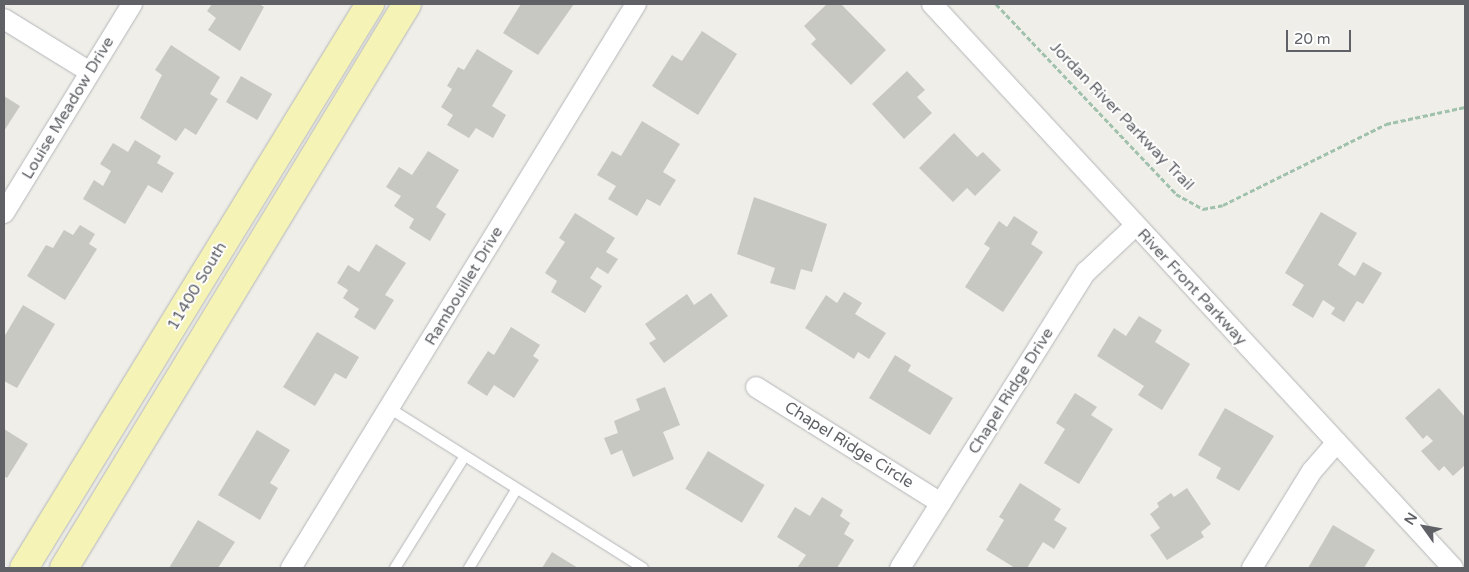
<!DOCTYPE html>
<style>
body{margin:0}
#map{position:relative;width:1469px;height:572px;overflow:hidden;background:#efeee8;font-family:"Varela Round",sans-serif}
div>[style]{position:absolute}
.building>*{inset:0;background:#c8c8c2;transform-origin:0 0}
.path>*{height:3px;margin-top:-1.5px;transform-origin:0;background:repeating-linear-gradient(90deg,#a0c2ad 0 5px,transparent 0 7.5px)}
.roads{filter:drop-shadow(0 0 1px #b4b6ba) drop-shadow(0 0 1px #b4b6ba)}
.lane>*{height:10px;margin:-5px;padding:0 5px;transform-origin:5px;border-radius:5px;background:#fff}
.street>*{height:20px;margin:-10px;padding:0 10px;transform-origin:10px;border-radius:10px;background:#fff}
.primary>*{height:28px;margin:-14px;padding:0 14px;transform-origin:14px;border-radius:14px;background:#f6f3b6}
span{translate:-50% -50%;white-space:nowrap;text-align:center;line-height:1.15;-webkit-text-stroke:4px #fff;paint-order:stroke}
.street-label{font-size:16px;color:#5f6166}
.frame{position:absolute;inset:0;border:5px solid #5f6166;pointer-events:none}
.north{position:absolute;left:1399px;top:502px;width:50px;height:50px;-webkit-text-stroke:4px #fff;paint-order:stroke;rotate:302deg;font-size:14px;font-weight:700;line-height:20px;text-align:center;color:#5f6166}
.north::after{content:'';display:block;margin:auto;width:18px;height:22px;background:#5f6166;clip-path:polygon(50% 0,100% 100%,50% 72%,0 100%)}
.scale{position:absolute;left:1286px;top:30px;width:65px;height:22px;box-sizing:border-box;border:2px solid #5f6166;border-top:0;padding-left:6px;font-size:15px;line-height:18px;white-space:nowrap;color:#5f6166;-webkit-text-stroke:4px #fff;paint-order:stroke}
</style>
<div id="map">
<div class="building">
<div style="clip-path:polygon(212px 4px,259px 4px,264px 7px,240px 51px,208px 30px,216px 18px,207px 11px)"></div>
<div style="clip-path:polygon(521px 4px,574px 4px,538px 55px,503px 33px)"></div>
<div style="clip-path:polygon(827px 4px,841px 4px,886px 50px,851px 85px,811px 44px,816px 39px,804px 26px)"></div>
<div style="clip-path:polygon(702px 31px,737px 54px,698px 115px,652px 86px,672px 55px,682px 61px)"></div>
<div style="clip-path:polygon(171px 45px,220px 77px,210px 94px,218px 99px,196px 135px,185px 128px,176px 141px,140px 118px,162px 75px,155px 70px)"></div>
<div style="clip-path:polygon(477px 49px,513px 71px,492px 106px,506px 115px,493px 138px,476px 128px,469px 138px,447px 125px,453px 115px,441px 107px,452px 89px,447px 86px,458px 67px,464px 70px)"></div>
<div style="clip-path:polygon(907px 71px,925px 90px,917px 97px,932px 113px,904px 139px,872px 104px)"></div>
<div style="left:241px;top:76px;width:36px;height:30px;rotate:30deg"></div>
<div style="clip-path:polygon(4px 96px,20px 106px,4px 131px)"></div>
<div style="clip-path:polygon(642px 121px,680px 144px,663px 172px,676px 180px,660px 206px,647px 199px,637px 216px,608px 199px,616px 186px,597px 175px,612px 151px,621px 156px)"></div>
<div style="clip-path:polygon(954px 133px,977px 157px,983px 152px,1001px 170px,975px 196px,967px 188px,953px 202px,919px 168px)"></div>
<div style="clip-path:polygon(135px 140px,161px 156px,157px 163px,174px 173px,162px 193px,148px 185px,125px 224px,83px 199px,94px 180px,103px 186px,111px 171px,100px 164px,113px 143px,128px 152px)"></div>
<div style="clip-path:polygon(428px 151px,459px 170px,436px 207px,446px 214px,430px 241px,409px 228px,414px 219px,394px 206px,401px 196px,386px 187px,399px 167px,412px 175px)"></div>
<div style="clip-path:polygon(754px 197px,827px 224px,812px 272px,801px 269px,795px 290px,770px 283px,775px 268px,737px 254px)"></div>
<div style="clip-path:polygon(1321px 212px,1357px 233px,1338px 265px,1355px 276px,1363px 262px,1382px 273px,1363px 304px,1357px 301px,1344px 322px,1331px 314px,1335px 308px,1323px 300px,1313px 318px,1292px 305px,1304px 285px,1285px 273px)"></div>
<div style="clip-path:polygon(575px 213px,615px 238px,606px 252px,618px 259px,608px 274px,597px 267px,590px 278px,602px 286px,585px 313px,551px 292px,557px 281px,545px 273px,565px 242px,559px 238px)"></div>
<div style="clip-path:polygon(1014px 216px,1038px 232px,1031px 244px,1043px 252px,1003px 312px,965px 287px,990px 248px,984px 244px,999px 221px,1007px 227px)"></div>
<div style="clip-path:polygon(80px 225px,95px 234px,89px 244px,97px 249px,65px 300px,27px 276px,46px 245px,53px 248px,64px 230px,73px 235px)"></div>
<div style="clip-path:polygon(376px 244px,406px 263px,385px 295px,394px 300px,375px 330px,354px 317px,359px 309px,343px 298px,348px 290px,337px 283px,348px 265px,359px 272px)"></div>
<div style="clip-path:polygon(844px 292px,862px 303px,855px 314px,886px 333px,869px 359px,858px 352px,854px 359px,805px 328px,826px 295px,837px 303px)"></div>
<div style="clip-path:polygon(711px 293px,728px 316px,664px 363px,649px 343px,656px 339px,645px 324px,687px 294px,694px 305px)"></div>
<div style="clip-path:polygon(23px 305px,55px 324px,17px 388px,4px 381px,4px 337px)"></div>
<div style="clip-path:polygon(1139px 316px,1162px 330px,1155px 342px,1190px 364px,1162px 410px,1138px 395px,1144px 386px,1097px 356px,1114px 328px,1126px 336px)"></div>
<div style="clip-path:polygon(511px 327px,540px 345px,533px 356px,539px 360px,514px 398px,494px 385px,487px 396px,467px 383px,488px 351px,494px 355px)"></div>
<div style="clip-path:polygon(317px 332px,359px 357px,346px 379px,335px 373px,315px 406px,283px 387px)"></div>
<div style="clip-path:polygon(895px 355px,911px 365px,908px 371px,953px 398px,930px 435px,869px 398px)"></div>
<div style="clip-path:polygon(665px 387px,680px 425px,663px 432px,674px 459px,633px 477px,622px 450px,611px 455px,604px 438px,618px 433px,614px 421px,640px 410px,636px 399px)"></div>
<div style="clip-path:polygon(1439px 388px,1465px 417px,1465px 465px,1453px 476px,1444px 466px,1439px 471px,1421px 451px,1433px 441px,1427px 435px,1423px 439px,1405px 418px)"></div>
<div style="clip-path:polygon(1075px 393px,1097px 407px,1091px 415px,1113px 429px,1079px 484px,1044px 463px,1065px 429px,1056px 423px)"></div>
<div style="clip-path:polygon(1225px 408px,1274px 436px,1239px 491px,1216px 478px,1221px 468px,1198px 455px)"></div>
<div style="clip-path:polygon(4px 429px,28px 444px,7px 478px,4px 476px)"></div>
<div style="clip-path:polygon(257px 430px,290px 450px,270px 483px,278px 488px,260px 520px,218px 495px)"></div>
<div style="left:708px;top:451px;width:66px;height:44px;rotate:31deg"></div>
<div style="clip-path:polygon(1020px 483px,1061px 509px,1054px 520px,1067px 528px,1054px 549px,1043px 542px,1027px 568px,1015px 568px,986px 550px,1004px 520px,999px 517px)"></div>
<div style="clip-path:polygon(1187px 488px,1211px 524px,1201px 532px,1204px 537px,1167px 560px,1150px 535px,1160px 528px,1150px 514px,1159px 507px,1157px 503px,1171px 493px,1174px 497px)"></div>
<div style="clip-path:polygon(822px 497px,843px 510px,840px 516px,850px 523px,844px 534px,854px 540px,837px 568px,797px 568px,806px 555px,777px 537px,795px 507px,810px 516px)"></div>
<div style="clip-path:polygon(198px 520px,235px 542px,218px 568px,169px 568px)"></div>
<div style="clip-path:polygon(1333px 525px,1375px 550px,1364px 568px,1308px 568px)"></div>
<div style="clip-path:polygon(552px 552px,578px 568px,542px 568px)"></div>
</div>
<div class="path">
<div style="left:996px;top:4px;width:262px;rotate:46.5deg"></div>
<div style="left:1176px;top:194px;width:31px;rotate:29deg"></div>
<div style="left:1203px;top:209px;width:20px;rotate:-11deg"></div>
<div style="left:1223px;top:205px;width:182px;rotate:-26.4deg"></div>
<div style="left:1386px;top:124px;width:81px;rotate:-12.1deg"></div>
</div>
<div class="roads">
<div class="lane">
<div style="left:389px;top:408px;width:300px;rotate:32.2deg"></div>
<div style="left:395px;top:568px;width:131px;rotate:-58.1deg"></div>
<div style="left:469px;top:568px;width:91px;rotate:-58.9deg"></div>
</div>
<div class="street">
<div style="left:932px;top:4px;width:768px;rotate:47.27deg"></div>
<div style="left:4px;top:19px;width:101px;rotate:31.6deg"></div>
<div style="left:4px;top:213px;width:245px;rotate:-58.5deg"></div>
<div style="left:756px;top:387px;width:218px;rotate:32.1deg"></div>
<div style="left:291px;top:568px;width:661px;rotate:-58.55deg"></div>
<div style="left:900px;top:568px;width:350px;rotate:-57.9deg"></div>
<div style="left:1086px;top:272px;width:67px;rotate:-43.2deg"></div>
<div style="left:1252px;top:568px;width:114px;rotate:-58.3deg"></div>
<div style="left:1312px;top:471px;width:38px;rotate:-49deg"></div>
</div>
<div class="primary">
<div style="left:24px;top:568px;width:662px;rotate:-58.47deg"></div>
<div style="left:64px;top:568px;width:660px;rotate:-58.69deg"></div>
</div>
</div>
<div class="street-label">
<span style="left:68px;top:108px;rotate:-59deg">Louise Meadow Drive</span>
<span style="left:1122px;top:116px;rotate:46deg">Jordan River Parkway Trail</span>
<span style="left:197px;top:286px;rotate:-59deg">11400 South</span>
<span style="left:464px;top:286px;rotate:-59deg">Rambouillet Drive</span>
<span style="left:1192px;top:287px;rotate:47deg">River Front Parkway</span>
<span style="left:1011px;top:391px;rotate:-58deg">Chapel Ridge Drive</span>
<span style="left:849px;top:445px;rotate:32deg">Chapel Ridge Circle</span>
</div>
<div class="frame"></div>
<div class="north">N</div>
<div class="scale">20 m</div>
</div>
